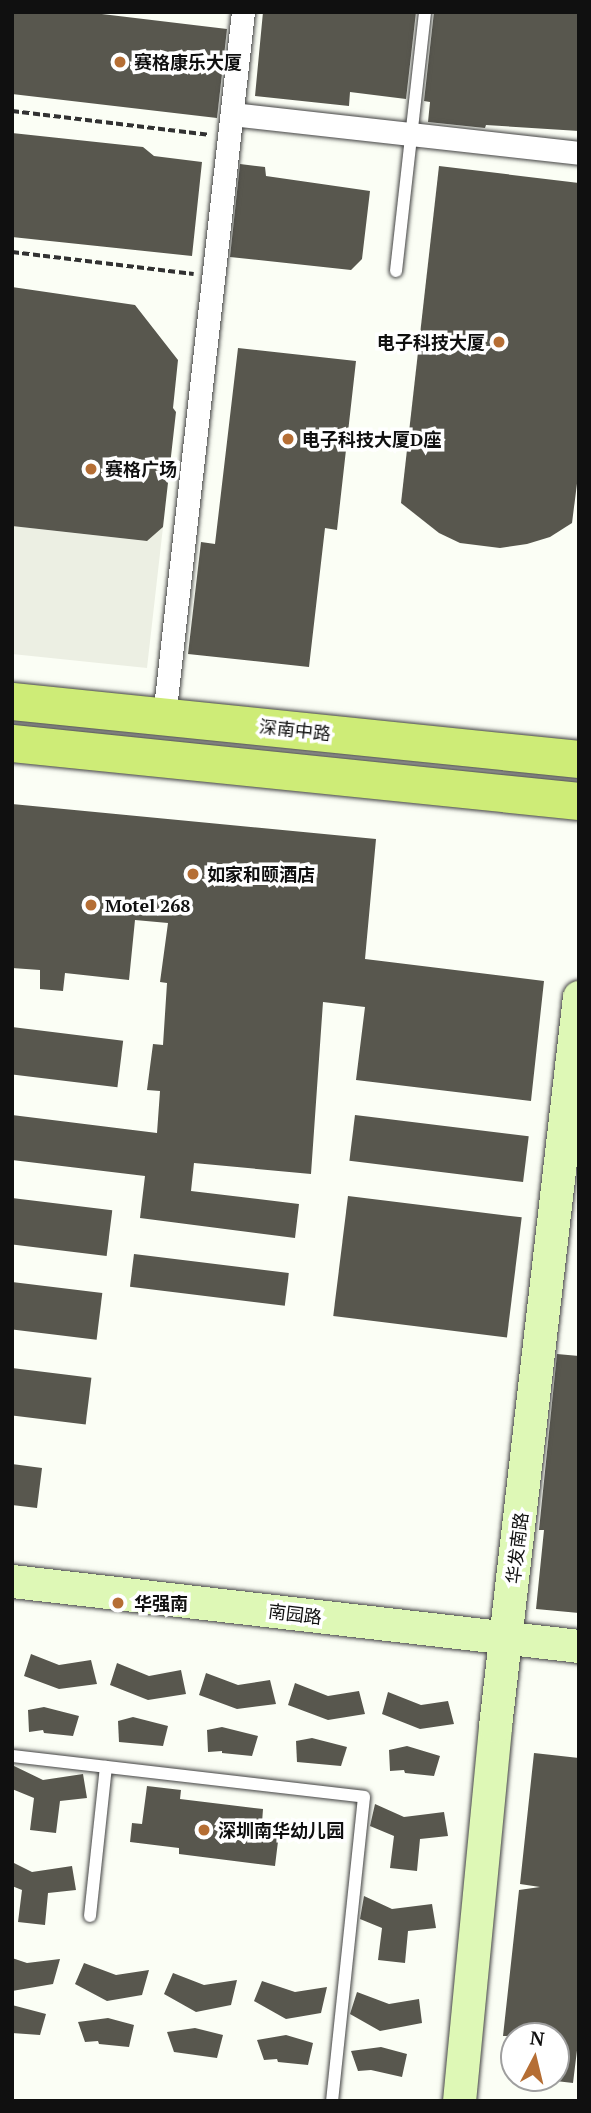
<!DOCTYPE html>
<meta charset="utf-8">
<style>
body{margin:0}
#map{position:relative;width:591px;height:2113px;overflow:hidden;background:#fbfef5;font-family:"PT Serif","Noto Sans SC",serif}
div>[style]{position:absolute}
.plaza>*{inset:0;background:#ecefe3}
.building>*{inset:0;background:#58574e;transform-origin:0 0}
.path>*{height:3.5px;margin-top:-1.75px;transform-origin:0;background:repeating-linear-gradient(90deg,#323232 0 7px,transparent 0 10.5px)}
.roads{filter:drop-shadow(0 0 2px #434343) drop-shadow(0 0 2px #434343)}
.lane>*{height:12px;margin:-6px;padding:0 6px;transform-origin:6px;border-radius:6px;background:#fff}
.street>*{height:23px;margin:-11.5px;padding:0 11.5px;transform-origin:11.5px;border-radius:11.5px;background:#fff}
.secondary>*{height:33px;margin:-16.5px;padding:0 16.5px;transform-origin:16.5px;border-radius:16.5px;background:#def8b6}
.primary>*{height:37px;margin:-18.5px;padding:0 18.5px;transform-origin:18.5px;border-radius:18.5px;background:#ceec77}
.dots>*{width:19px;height:19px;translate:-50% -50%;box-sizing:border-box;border:4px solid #fff;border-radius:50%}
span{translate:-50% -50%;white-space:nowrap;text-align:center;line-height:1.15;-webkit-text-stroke:7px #fff;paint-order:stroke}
.poi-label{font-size:18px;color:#101010;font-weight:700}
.left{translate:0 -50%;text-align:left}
.right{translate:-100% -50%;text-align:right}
.street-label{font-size:18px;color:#101010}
.frame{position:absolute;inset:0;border:14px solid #101010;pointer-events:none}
.north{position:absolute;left:500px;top:2022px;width:70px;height:70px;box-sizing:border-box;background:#fff;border:2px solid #9f9f9f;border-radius:50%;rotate:7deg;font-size:19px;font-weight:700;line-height:28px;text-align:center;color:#101010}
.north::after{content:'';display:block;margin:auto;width:24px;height:32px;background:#b56e34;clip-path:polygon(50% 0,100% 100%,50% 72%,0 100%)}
</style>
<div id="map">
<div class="plaza">
<div style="clip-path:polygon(12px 526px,146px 541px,163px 527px,147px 668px,12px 654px)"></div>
</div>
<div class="building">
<div style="clip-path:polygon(12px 12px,85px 12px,227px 29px,217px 118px,12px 94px)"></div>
<div style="clip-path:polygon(263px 12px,416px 12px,406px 99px,350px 92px,349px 106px,255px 96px)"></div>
<div style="clip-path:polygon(434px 12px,579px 12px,579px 131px,486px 125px,485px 128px,428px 122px,430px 102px,424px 101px)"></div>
<div style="clip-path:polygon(12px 133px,143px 147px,154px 156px,202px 162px,192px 256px,12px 237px)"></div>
<div style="clip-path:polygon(240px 164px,265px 167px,266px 176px,370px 191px,362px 259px,351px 270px,230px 257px)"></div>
<div style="clip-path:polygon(439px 166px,579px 183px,579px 468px,572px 523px,550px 537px,527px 544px,500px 548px,460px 543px,439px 533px,401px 503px)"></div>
<div style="clip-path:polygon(12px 287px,135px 305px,178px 360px,173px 408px,176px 412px,163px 527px,147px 541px,12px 526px)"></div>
<div style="clip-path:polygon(238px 348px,356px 361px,337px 530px,325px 528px,309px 667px,188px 654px,201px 542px,215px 544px)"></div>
<div style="clip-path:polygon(12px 804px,376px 839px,365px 959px,544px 981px,531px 1101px,356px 1080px,365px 1007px,323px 1002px,311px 1174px,194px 1163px,191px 1191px,299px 1204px,295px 1238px,140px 1218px,145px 1176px,12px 1160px,12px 1115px,157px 1133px,160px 1091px,147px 1090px,153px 1044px,163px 1045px,167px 983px,160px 982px,168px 923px,135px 920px,129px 980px,65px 973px,63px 991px,40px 989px,40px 970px,12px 968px)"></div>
<div style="left:12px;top:1027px;width:112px;height:47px;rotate:7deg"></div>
<div style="left:355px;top:1115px;width:175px;height:46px;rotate:7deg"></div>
<div style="left:348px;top:1196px;width:175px;height:121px;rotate:7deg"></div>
<div style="left:12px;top:1198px;width:101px;height:46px;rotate:7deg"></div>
<div style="left:134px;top:1254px;width:156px;height:33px;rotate:7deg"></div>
<div style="left:12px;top:1282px;width:91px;height:47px;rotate:7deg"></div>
<div style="clip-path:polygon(557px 1354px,579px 1356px,579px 1613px,536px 1609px,544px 1530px,539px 1530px)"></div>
<div style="left:12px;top:1368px;width:80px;height:47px;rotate:7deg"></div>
<div style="clip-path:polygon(12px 1464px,42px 1468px,37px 1508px,12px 1505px)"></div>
<div style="clip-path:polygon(31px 1654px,59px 1665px,91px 1660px,97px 1684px,59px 1689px,24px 1676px)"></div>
<div style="clip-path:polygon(117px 1663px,149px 1676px,181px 1670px,186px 1694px,148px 1700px,110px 1685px)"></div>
<div style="clip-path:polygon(206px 1673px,238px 1685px,270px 1680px,276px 1704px,237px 1709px,199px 1695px)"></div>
<div style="clip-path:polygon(295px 1683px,328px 1696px,359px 1691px,365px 1714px,328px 1720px,288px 1705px)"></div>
<div style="clip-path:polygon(388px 1692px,421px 1705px,448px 1701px,454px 1724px,420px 1729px,382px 1714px)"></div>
<div style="clip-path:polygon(44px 1707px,79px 1716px,73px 1736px,44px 1733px,43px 1730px,29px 1732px,28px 1710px)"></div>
<div style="clip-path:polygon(133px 1717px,168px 1726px,163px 1746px,119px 1742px,118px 1721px)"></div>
<div style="clip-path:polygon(222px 1727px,258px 1736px,252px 1756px,222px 1753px,222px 1751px,208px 1752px,207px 1730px)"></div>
<div style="clip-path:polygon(312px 1738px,347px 1747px,341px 1766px,297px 1762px,296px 1741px)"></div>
<div style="clip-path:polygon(407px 1746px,440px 1756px,434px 1776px,405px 1773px,404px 1770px,390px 1771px,389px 1750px)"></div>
<div style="clip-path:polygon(534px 1753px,579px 1758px,579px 2034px,573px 2083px,556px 2081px,556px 2036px,503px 2036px,519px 1890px,540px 1887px,520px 1884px)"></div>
<div style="clip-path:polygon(12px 1765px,43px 1780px,83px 1774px,87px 1798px,60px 1801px,56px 1833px,30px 1830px,34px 1798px,12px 1789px)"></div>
<div style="clip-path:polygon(147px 1786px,181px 1790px,180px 1799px,263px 1809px,262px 1823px,280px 1825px,275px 1866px,179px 1854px,179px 1848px,130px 1842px,132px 1823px,142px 1824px)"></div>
<div style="clip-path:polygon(375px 1804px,404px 1817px,444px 1812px,448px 1836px,420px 1839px,417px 1871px,390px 1868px,394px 1836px,370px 1826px)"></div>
<div style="clip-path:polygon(12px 1862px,32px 1872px,72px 1866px,76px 1890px,48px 1893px,45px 1925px,18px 1922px,22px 1890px,12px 1886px)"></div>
<div style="clip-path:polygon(364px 1896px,392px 1909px,432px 1904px,436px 1928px,408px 1931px,405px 1963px,378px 1960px,382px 1928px,360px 1919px)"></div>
<div style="clip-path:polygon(12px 1958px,27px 1963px,60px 1959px,53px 1984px,12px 1991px)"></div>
<div style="clip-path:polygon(84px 1963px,116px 1975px,149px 1970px,142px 1995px,107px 2001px,75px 1984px)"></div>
<div style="clip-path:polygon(173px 1973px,204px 1985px,237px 1980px,231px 2005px,196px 2012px,164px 1994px)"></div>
<div style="clip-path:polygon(262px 1981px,295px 1992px,327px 1987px,321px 2013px,286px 2019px,254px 2001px)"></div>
<div style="clip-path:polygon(357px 1992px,389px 2004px,419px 1999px,422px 2023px,380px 2031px,350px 2014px)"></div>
<div style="clip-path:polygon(12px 2005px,46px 2014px,40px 2035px,12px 2033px)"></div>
<div style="clip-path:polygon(108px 2018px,134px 2025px,129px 2047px,99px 2044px,98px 2041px,85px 2042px,78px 2022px)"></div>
<div style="clip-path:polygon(195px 2028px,223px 2035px,217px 2058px,174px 2052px,167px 2032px)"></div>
<div style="clip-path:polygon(286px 2035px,313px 2043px,308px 2065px,278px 2062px,277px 2059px,264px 2060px,257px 2040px)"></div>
<div style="clip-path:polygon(381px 2047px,407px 2054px,402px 2077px,371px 2070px,358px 2071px,351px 2051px)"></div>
</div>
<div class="path">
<div style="left:12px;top:111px;width:198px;rotate:6.9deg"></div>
<div style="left:12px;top:252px;width:183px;rotate:6.9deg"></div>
</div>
<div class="roads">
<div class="lane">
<div style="left:396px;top:271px;width:261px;rotate:-83.6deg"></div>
<div style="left:12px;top:1756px;width:354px;rotate:6.6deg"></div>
<div style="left:364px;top:1797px;width:306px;rotate:96deg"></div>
<div style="left:90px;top:1916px;width:150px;rotate:-83.9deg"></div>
</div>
<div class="street">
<div style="left:232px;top:114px;width:349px;rotate:6.4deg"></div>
<div style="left:164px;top:717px;width:709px;rotate:-83.61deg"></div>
</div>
<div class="secondary">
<div style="left:12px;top:1581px;width:571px;rotate:6.54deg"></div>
<div style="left:459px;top:2101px;width:377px;rotate:-84.5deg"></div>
<div style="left:495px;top:1726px;width:734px;rotate:-83.43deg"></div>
</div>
<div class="primary">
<div style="left:12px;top:701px;width:570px;rotate:5.84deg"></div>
<div style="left:12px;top:743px;width:570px;rotate:5.84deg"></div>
</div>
</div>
<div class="dots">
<div style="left:120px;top:62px;background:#b56e34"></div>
<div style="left:499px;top:342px;background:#b56e34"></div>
<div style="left:288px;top:439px;background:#b56e34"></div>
<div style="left:91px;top:469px;background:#b56e34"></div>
<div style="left:193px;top:874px;background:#b56e34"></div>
<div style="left:91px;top:905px;background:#b56e34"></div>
<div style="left:118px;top:1603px;background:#b56e34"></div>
<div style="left:204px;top:1830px;background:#b56e34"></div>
</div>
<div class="poi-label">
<span class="left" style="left:134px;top:62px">赛格康乐大厦</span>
<span class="right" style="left:485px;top:342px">电子科技大厦</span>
<span class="left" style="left:302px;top:439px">电子科技大厦D座</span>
<span class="left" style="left:105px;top:469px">赛格广场</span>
<span class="left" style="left:207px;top:874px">如家和颐酒店</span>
<span class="left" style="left:105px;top:905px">Motel 268</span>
<span class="left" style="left:134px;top:1603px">华强南</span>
<span class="left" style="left:218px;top:1830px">深圳南华幼儿园</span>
</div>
<div class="street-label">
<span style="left:295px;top:730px;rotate:6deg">深南中路</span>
<span style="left:517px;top:1548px;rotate:-83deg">华发南路</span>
<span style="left:295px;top:1614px;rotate:7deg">南园路</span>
</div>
<div class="frame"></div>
<div class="north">N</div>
</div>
